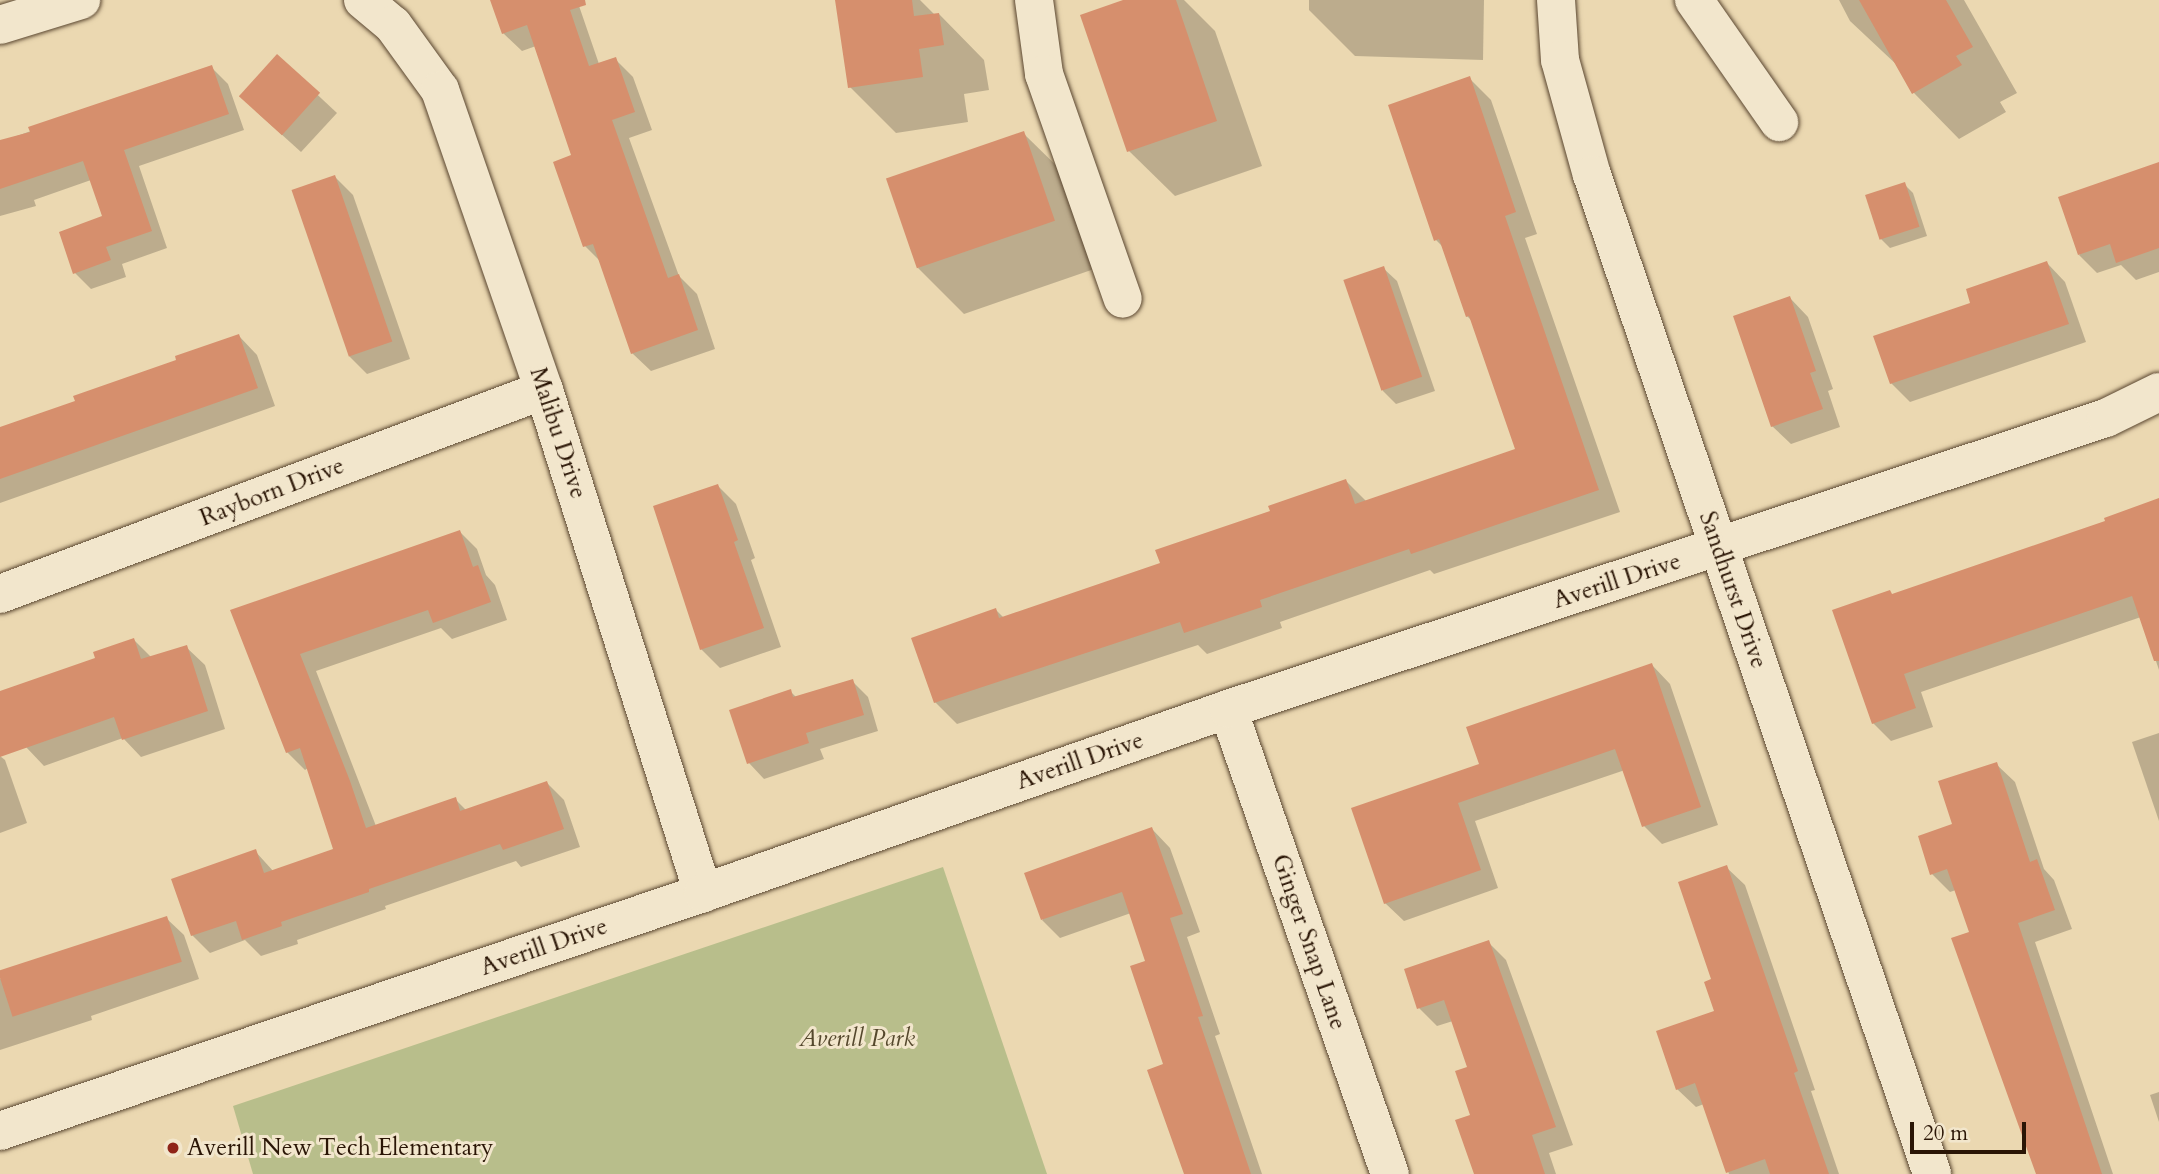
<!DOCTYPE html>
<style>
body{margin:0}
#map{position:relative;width:2159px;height:1174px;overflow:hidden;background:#ebd8b1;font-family:Cardo,serif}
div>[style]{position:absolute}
.green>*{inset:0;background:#b8be8b}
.shadow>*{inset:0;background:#0003}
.building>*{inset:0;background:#d68f6d;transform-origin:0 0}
.roads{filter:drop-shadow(0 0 2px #5a4630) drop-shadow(0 0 2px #5a4630)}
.minor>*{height:38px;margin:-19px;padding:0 19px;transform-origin:19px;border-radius:19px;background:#f2e6cc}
.dots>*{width:19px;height:19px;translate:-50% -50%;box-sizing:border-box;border:4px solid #f2e6cc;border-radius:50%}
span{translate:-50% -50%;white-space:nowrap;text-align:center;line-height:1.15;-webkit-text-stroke:6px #f2e6cc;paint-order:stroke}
.street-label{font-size:24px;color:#2a1505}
.park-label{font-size:24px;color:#55482d;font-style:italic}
.poi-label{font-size:24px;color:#2a1505}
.left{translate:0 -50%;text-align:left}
.scale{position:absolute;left:1910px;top:1122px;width:116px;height:32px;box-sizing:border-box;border:4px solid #2a1505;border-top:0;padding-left:9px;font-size:21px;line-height:24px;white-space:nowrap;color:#2a1505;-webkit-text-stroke:5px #f2e6cc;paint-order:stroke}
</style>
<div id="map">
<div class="green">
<div style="clip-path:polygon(943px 867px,1047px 1174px,253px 1174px,233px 1106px)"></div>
</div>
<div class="shadow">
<div style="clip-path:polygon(492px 0,577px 0,599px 64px,615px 59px,633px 77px,652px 130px,629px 138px,679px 276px,697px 294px,715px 349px,651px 371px,632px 353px,602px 263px,585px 246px,574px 156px,536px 46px,522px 51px,503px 33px)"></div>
<div style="clip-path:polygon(840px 0,920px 0,935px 15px,939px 14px,984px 60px,989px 90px,964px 94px,968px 122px,896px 133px,850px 87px)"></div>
<div style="clip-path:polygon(1128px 0,1184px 0,1215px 31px,1262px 166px,1175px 196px,1129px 151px)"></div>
<div style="clip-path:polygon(1309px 0,1484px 0,1483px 60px,1355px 56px,1309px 10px)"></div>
<div style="clip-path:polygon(1839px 0,1964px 0,2017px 93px,2000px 102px,2006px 112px,1959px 139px,1914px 93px,1898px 66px,1850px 21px)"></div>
<div style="clip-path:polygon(277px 57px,337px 113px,301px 152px,259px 114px)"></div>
<div style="clip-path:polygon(211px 67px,228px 84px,244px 130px,139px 166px,167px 248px,122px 264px,126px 277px,91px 289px,75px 273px,104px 217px,91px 180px,34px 200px,36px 206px,0 216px,0 142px)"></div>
<div style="clip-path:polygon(1469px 78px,1491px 100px,1537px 234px,1525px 238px,1620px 512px,1434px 574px,1430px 570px,1280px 622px,1282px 628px,1207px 654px,1198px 645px,957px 724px,935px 702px,996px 610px,1004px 618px,1162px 564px,1346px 481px,1367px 502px,1517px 450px,1473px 322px,1467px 316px,1443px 247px,1436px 240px)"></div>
<div style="clip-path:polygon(1023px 133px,1069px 178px,1100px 267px,964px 314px,918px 268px)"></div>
<div style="clip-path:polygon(2159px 164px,2159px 272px,2136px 280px,2121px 265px,2097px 273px,2079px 255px)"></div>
<div style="clip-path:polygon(335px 177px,353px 195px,410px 359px,367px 374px,349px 356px)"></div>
<div style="clip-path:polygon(1904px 184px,1913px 193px,1927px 236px,1890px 248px,1881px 239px)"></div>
<div style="clip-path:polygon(2047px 263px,2065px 282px,2086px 342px,1910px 402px,1891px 383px,1973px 304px)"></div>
<div style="clip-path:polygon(1383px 268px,1397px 281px,1435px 391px,1396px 404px,1383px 391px)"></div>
<div style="clip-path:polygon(1790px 298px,1808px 317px,1833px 389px,1828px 391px,1840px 427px,1791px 444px,1772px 426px)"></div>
<div style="clip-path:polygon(239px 336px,257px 355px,275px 406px,0 503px,0 429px,77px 402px)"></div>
<div style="clip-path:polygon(718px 486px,736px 504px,755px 558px,751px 560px,781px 647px,720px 668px,701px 649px)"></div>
<div style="clip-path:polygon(2159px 500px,2159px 670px,2141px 617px,1921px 692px,1933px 727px,1891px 741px,1873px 723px,1893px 596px,2107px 522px)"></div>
<div style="clip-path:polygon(460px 532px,477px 549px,486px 575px,495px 585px,507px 620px,452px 639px,441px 628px,316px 671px,376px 826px,455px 799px,467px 811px,547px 783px,564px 800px,580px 847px,521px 867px,516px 861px,385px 906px,386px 909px,297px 940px,298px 944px,261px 956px,245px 940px,210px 953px,192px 935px,255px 851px,274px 872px,335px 850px,308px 768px,305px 770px,287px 752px,232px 611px)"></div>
<div style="clip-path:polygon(134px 640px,152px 658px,186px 647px,205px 665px,225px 729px,141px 757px,123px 738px,44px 766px,26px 747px,97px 659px)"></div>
<div style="clip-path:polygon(1652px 665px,1670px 684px,1718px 825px,1662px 844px,1644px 826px,1625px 770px,1475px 821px,1498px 888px,1404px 921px,1385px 903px,1481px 765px)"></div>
<div style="clip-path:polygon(852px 681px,868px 697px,878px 731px,820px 749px,824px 759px,764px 779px,749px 763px,790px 691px,797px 698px)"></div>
<div style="clip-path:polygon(2159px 733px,2159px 821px,2132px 742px)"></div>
<div style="clip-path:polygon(0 756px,5px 760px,27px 823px,0 833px)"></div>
<div style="clip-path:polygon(1996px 764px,2015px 782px,2044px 869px,2054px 880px,2072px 929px,2035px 942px,2113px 1174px,2038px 1174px,1971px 933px,1956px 890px,1950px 892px,1932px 874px,1955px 825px)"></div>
<div style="clip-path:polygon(1152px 829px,1170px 848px,1200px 932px,1187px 937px,1220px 1034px,1215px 1036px,1262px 1174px,1185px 1174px,1148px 962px,1131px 913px,1060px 938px,1042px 920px)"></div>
<div style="clip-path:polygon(1726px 867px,1745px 885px,1815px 1090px,1811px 1091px,1839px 1174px,1729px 1174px,1704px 1104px,1696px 1107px,1677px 1089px,1716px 1012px,1713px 980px)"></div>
<div style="clip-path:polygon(166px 918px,184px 935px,199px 979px,91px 1016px,92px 1020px,0 1050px,0 979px)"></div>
<div style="clip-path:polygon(1488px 942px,1506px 960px,1573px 1145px,1549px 1153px,1556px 1174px,1476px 1174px,1469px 1068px,1453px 1021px,1437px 1026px,1419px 1008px)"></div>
<div style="clip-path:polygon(2159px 1092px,2159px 1122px,2150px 1095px)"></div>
</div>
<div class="building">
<div style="clip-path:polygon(490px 0,585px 0,586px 5px,570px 10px,589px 66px,616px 57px,635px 112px,612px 120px,668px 278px,679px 274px,698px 330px,631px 354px,593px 244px,583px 247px,553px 162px,571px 155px,527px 25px,502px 34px)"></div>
<div style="clip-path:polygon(835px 0,912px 0,914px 16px,939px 13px,944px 45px,919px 49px,923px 77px,848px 88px)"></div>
<div style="clip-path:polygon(1123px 0,1176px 0,1217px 121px,1127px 152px,1080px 15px)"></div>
<div style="clip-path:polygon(1859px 0,1946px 0,1973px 47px,1956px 56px,1962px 65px,1912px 94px)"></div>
<div style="left:277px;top:54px;width:58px;height:57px;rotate:42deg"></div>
<div style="clip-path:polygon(212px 65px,229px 114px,124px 150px,152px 231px,106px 247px,111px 260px,73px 274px,59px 232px,102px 216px,83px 161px,0 189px,0 140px,30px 132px,28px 127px)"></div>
<div style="clip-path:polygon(1470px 76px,1516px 212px,1505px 216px,1599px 490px,1411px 554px,1409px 549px,1260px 600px,1262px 607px,1184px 633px,1180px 622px,934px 703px,911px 638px,996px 608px,999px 618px,1160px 563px,1155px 550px,1270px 511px,1268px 506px,1346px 479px,1355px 504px,1515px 449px,1469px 316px,1466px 317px,1439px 239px,1434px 241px,1388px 105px)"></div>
<div style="left:1024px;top:131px;width:95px;height:146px;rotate:71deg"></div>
<div style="clip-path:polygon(2159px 162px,2159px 248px,2116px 263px,2110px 244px,2078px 255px,2058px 197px)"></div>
<div style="left:335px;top:175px;width:176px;height:46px;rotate:71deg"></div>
<div style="left:1905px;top:182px;width:47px;height:42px;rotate:72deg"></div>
<div style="clip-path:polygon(2047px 261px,2069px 324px,1890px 384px,1873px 336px,1970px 303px,1966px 289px)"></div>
<div style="left:1384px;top:266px;width:117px;height:43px;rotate:71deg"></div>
<div style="clip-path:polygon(1790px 296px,1816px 371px,1810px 373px,1823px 409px,1771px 427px,1733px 316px)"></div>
<div style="clip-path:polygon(239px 334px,258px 388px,0 479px,0 427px,75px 401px,73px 396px,176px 360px,175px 356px)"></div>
<div style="clip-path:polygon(718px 484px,738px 540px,734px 542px,764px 628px,700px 650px,653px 506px)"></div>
<div style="clip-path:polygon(2159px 498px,2159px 661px,2154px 661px,2132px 596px,1904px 674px,1916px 708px,1872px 724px,1832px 610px,1890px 590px,1892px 594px,2105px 521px,2104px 518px)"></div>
<div style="clip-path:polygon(460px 530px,473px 567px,478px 565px,491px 602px,433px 623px,428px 610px,300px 654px,350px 781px,366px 828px,456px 797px,460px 811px,547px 781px,564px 829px,503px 850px,500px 844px,369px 889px,369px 892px,281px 922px,282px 926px,242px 940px,236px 921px,191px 936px,171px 879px,256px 849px,264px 873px,333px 849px,300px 748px,286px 753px,230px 610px)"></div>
<div style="clip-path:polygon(134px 638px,141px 659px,187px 645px,208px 711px,122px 740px,114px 717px,0 757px,0 691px,95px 658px,93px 652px)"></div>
<div style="clip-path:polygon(1652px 663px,1701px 807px,1642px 827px,1615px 749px,1458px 803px,1481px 870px,1384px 904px,1351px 808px,1479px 764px,1466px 727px)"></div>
<div style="clip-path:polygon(853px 679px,864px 715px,806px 733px,809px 743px,747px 764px,729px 710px,791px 689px,793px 697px)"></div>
<div style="clip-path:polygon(1997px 762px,2030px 862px,2037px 859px,2055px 910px,2018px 923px,2102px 1174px,2036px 1174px,1951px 938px,1969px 932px,1947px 869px,1930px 875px,1918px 836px,1952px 824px,1938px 781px)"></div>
<div style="clip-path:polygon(1152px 827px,1183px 914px,1170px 918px,1203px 1016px,1198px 1017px,1251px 1174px,1184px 1174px,1147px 1070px,1163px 1064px,1130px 966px,1145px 961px,1122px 892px,1041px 920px,1024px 873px)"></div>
<div style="clip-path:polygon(1727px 865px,1798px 1071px,1794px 1073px,1829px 1174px,1770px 1174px,1765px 1159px,1726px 1173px,1695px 1083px,1676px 1090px,1656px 1031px,1714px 1011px,1704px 982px,1711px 979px,1678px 882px)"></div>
<div style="left:167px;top:916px;width:48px;height:178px;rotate:72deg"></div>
<div style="clip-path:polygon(1489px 940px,1556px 1127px,1532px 1135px,1545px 1174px,1474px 1174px,1455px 1120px,1470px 1115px,1455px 1071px,1467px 1067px,1444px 1000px,1417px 1009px,1404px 969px)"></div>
</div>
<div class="roads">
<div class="minor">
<div style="left:363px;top:0;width:39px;rotate:40deg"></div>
<div style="left:393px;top:25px;width:80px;rotate:54.1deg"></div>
<div style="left:440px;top:90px;width:318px;rotate:70.9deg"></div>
<div style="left:544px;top:390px;width:528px;rotate:72.46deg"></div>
<div style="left:1034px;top:0;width:75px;rotate:82.3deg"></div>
<div style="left:1044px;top:74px;width:238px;rotate:70.7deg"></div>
<div style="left:1556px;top:0;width:60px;rotate:86.2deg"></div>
<div style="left:1560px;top:60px;width:119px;rotate:74.5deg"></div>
<div style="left:1592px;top:175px;width:1055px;rotate:71.2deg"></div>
<div style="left:1694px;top:0;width:149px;rotate:55.1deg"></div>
<div style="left:0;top:25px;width:85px;rotate:-17.2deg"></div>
<div style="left:0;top:594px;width:581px;rotate:-20.56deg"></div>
<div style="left:1228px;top:709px;width:492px;rotate:70.8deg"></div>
<div style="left:0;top:1131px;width:742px;rotate:-18.7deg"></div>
<div style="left:703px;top:893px;width:556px;rotate:-19.31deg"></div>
<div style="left:1228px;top:709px;width:925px;rotate:-18.34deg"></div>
<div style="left:2106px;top:418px;width:59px;rotate:-26.1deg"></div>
</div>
</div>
<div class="dots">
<div style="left:173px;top:1148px;background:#8f2418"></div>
</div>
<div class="street-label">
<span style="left:558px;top:433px;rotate:72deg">Malibu Drive</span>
<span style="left:272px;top:492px;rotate:-21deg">Rayborn Drive</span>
<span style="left:1617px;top:581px;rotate:-18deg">Averill Drive</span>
<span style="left:1733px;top:590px;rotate:71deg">Sandhurst Drive</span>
<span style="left:1080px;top:761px;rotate:-19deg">Averill Drive</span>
<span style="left:1309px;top:942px;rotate:71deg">Ginger Snap Lane</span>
<span style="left:544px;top:947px;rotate:-19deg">Averill Drive</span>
</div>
<div class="park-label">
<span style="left:857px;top:1039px">Averill Park</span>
</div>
<div class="poi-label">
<span class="left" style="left:187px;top:1148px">Averill New Tech Elementary</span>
</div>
<div class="scale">20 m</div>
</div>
